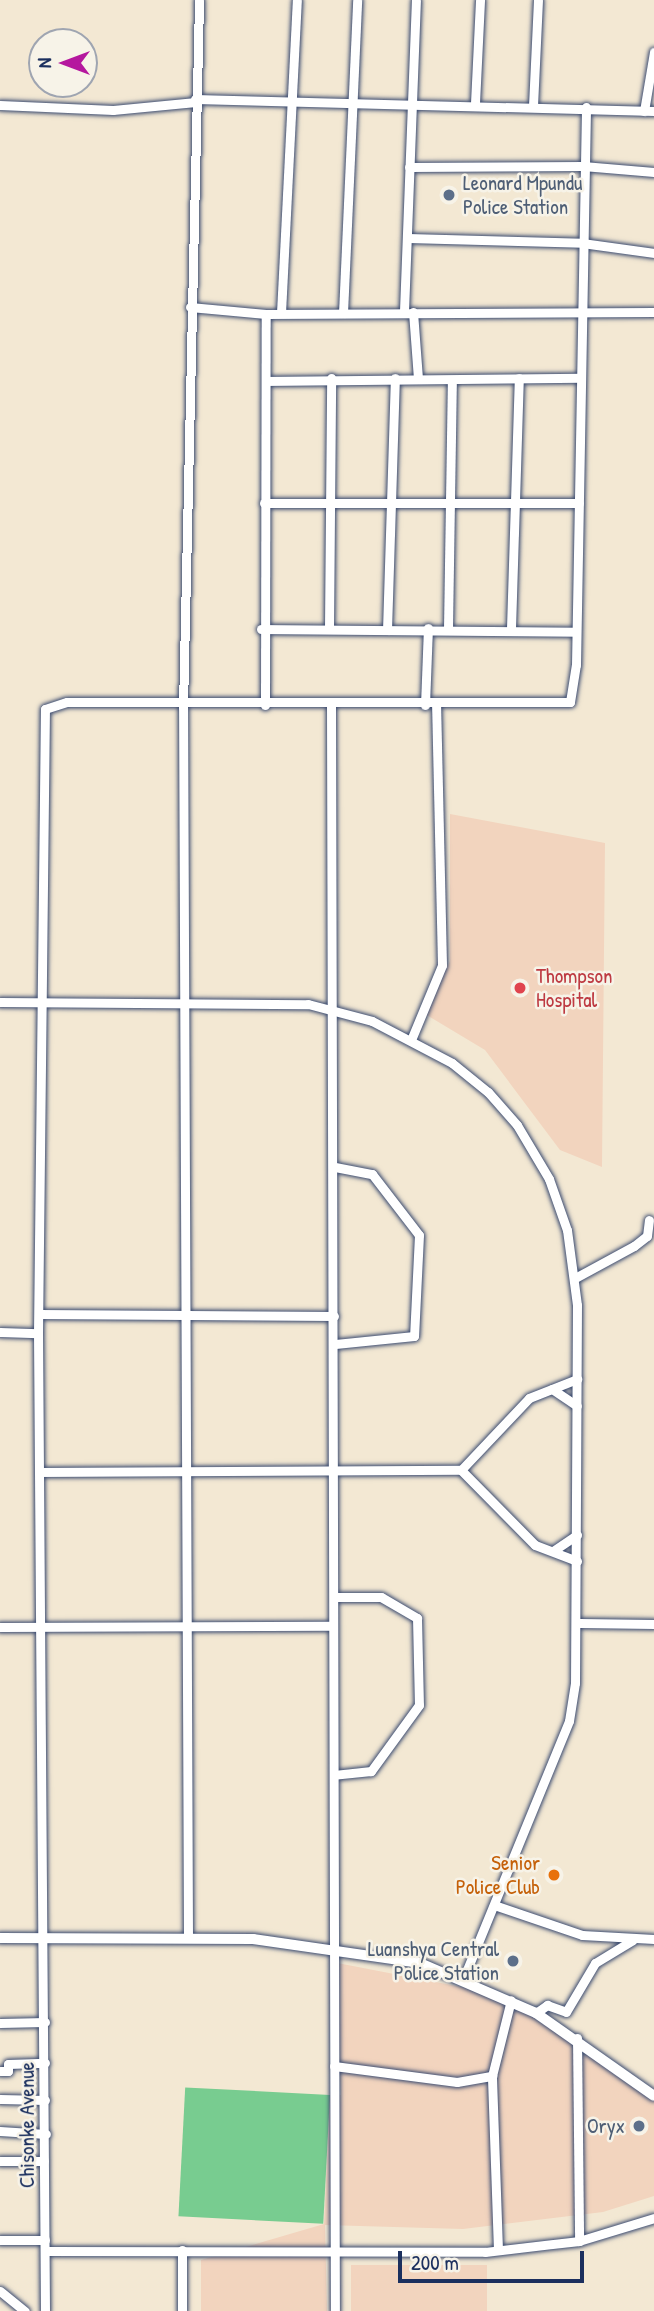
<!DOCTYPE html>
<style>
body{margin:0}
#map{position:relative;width:654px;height:2311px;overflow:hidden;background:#f3e8d3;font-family:"Patrick Hand",sans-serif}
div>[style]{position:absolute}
.built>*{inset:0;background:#f2d4be;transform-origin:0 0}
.green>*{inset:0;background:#78cc90;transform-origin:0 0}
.roads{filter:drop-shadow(0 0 2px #3b4b70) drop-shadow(0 0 2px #3b4b70)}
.minor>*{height:9px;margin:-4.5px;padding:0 4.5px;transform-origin:4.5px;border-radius:4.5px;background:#fff}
.major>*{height:10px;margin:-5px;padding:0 5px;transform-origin:5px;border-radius:5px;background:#fff}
.dots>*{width:19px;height:19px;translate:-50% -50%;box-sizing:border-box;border:4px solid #f7f3e8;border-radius:50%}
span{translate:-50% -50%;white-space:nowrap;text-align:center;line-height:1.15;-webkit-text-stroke:5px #f7f3e8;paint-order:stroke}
.service-label{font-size:21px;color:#4e5e75}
.left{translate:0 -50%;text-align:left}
.right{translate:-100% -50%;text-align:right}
.health-label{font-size:21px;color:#be3a42}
.food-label{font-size:21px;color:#c56008}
.street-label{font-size:21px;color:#1b2f5e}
.north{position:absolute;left:28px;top:28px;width:70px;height:70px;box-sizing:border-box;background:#f7f3e8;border:2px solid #9fa5b1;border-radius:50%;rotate:270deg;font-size:19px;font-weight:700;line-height:28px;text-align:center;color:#1b2f5e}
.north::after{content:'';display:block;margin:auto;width:24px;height:32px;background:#b5179e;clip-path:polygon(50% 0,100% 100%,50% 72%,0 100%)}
.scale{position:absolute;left:398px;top:2251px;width:186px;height:32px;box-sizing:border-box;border:4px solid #1b2f5e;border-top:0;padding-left:9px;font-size:21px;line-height:24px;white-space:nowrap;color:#1b2f5e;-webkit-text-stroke:5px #f7f3e8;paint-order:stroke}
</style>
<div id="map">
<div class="built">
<div style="clip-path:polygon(450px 814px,605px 843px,602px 1167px,560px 1150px,485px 1050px,425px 1014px,450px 961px)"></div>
<div style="clip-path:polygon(332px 1962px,508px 1996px,654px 2099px,654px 2196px,603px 2212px,463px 2229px,325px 2225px,327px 2311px,201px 2311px,201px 2260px,324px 2224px,330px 2095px,341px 2095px)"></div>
<div style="left:351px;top:2265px;width:136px;height:46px"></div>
</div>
<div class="green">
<div style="left:330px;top:2095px;width:129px;height:145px;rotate:93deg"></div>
</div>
<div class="roads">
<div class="minor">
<div style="left:195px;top:99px;width:459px;rotate:1.5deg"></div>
<div style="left:475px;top:103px;width:103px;rotate:-87.2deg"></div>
<div style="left:0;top:105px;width:113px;rotate:2.5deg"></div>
<div style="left:113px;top:110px;width:83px;rotate:-5.5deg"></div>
<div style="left:533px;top:106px;width:106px;rotate:-87.3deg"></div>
<div style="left:644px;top:111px;width:60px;rotate:-80.4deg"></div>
<div style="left:409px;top:167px;width:174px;rotate:-0.3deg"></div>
<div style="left:583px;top:166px;width:71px;rotate:4.8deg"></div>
<div style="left:408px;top:238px;width:174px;rotate:1.6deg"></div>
<div style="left:582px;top:243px;width:73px;rotate:7.9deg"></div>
<div style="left:190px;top:307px;width:76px;rotate:5.3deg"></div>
<div style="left:266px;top:314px;width:388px;rotate:-0.3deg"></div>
<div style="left:404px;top:311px;width:311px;rotate:-87.8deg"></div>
<div style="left:413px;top:312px;width:66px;rotate:85.7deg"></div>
<div style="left:281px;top:313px;width:313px;rotate:-87.1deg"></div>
<div style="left:343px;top:313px;width:313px;rotate:-87.4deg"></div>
<div style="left:267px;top:381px;width:311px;rotate:-0.6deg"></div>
<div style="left:264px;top:503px;width:315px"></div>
<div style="left:329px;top:628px;width:250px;rotate:-89.5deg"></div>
<div style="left:448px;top:628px;width:248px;rotate:-89.1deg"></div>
<div style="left:511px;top:628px;width:250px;rotate:-88.2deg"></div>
<div style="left:261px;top:629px;width:313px;rotate:0.5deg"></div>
<div style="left:387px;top:630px;width:252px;rotate:-88.2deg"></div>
<div style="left:265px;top:705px;width:391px;rotate:-89.9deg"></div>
<div style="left:425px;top:705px;width:77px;rotate:-87.8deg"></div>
<div style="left:331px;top:706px;width:1605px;rotate:89.86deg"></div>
<div style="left:0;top:1002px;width:308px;rotate:0.4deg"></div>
<div style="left:308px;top:1004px;width:66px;rotate:14.9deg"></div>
<div style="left:372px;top:1021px;width:90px;rotate:27.7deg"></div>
<div style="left:452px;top:1063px;width:46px;rotate:38.9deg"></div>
<div style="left:488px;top:1092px;width:44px;rotate:48.7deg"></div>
<div style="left:517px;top:1125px;width:63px;rotate:59.3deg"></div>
<div style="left:549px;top:1179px;width:54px;rotate:70.6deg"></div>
<div style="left:567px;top:1230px;width:76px;rotate:82.4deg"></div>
<div style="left:577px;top:1305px;width:378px;rotate:90.3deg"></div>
<div style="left:575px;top:1683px;width:38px;rotate:99deg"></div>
<div style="left:569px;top:1721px;width:280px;rotate:112.3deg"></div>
<div style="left:411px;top:1040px;width:81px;rotate:-67.5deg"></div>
<div style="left:442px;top:965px;width:259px;rotate:-91.3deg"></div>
<div style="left:335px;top:1167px;width:38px;rotate:11deg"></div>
<div style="left:372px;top:1174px;width:77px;rotate:52.4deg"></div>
<div style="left:419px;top:1235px;width:101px;rotate:92.8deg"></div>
<div style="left:414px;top:1336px;width:79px;rotate:174.2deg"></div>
<div style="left:575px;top:1278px;width:67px;rotate:-28.5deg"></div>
<div style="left:634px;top:1246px;width:16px;rotate:-38deg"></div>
<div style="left:647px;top:1236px;width:16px;rotate:-83deg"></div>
<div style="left:39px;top:1314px;width:295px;rotate:0.4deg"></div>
<div style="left:0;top:1332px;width:38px;rotate:2deg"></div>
<div style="left:552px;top:1389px;width:30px;rotate:34deg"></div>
<div style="left:461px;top:1470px;width:99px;rotate:-46.6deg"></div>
<div style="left:529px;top:1398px;width:52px;rotate:-21.6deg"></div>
<div style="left:42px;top:1472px;width:419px;rotate:-0.3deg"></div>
<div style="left:461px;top:1470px;width:105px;rotate:45.4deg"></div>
<div style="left:535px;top:1545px;width:45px;rotate:20.9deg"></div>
<div style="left:553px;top:1551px;width:29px;rotate:-34deg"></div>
<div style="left:334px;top:1597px;width:47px"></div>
<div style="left:381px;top:1597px;width:42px;rotate:30.3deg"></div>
<div style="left:417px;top:1618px;width:87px;rotate:88.7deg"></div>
<div style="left:419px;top:1705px;width:82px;rotate:126deg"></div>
<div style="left:371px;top:1771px;width:37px;rotate:174deg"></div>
<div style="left:580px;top:1623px;width:74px;rotate:0.8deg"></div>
<div style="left:0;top:1627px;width:333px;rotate:-0.2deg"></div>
<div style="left:497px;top:1906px;width:90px;rotate:18.8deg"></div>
<div style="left:582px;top:1935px;width:72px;rotate:3.2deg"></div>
<div style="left:188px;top:1937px;width:1230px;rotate:-90.23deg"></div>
<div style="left:183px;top:707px;width:707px;rotate:-88.7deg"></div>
<div style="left:536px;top:2013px;width:14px;rotate:-36deg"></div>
<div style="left:547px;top:2005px;width:20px;rotate:20deg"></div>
<div style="left:566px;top:2012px;width:57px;rotate:-59.4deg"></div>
<div style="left:595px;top:1963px;width:44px;rotate:-31.2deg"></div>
<div style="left:0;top:2023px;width:45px;rotate:-1.3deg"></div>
<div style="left:577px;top:2038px;width:203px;rotate:89.4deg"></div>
<div style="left:334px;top:2066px;width:124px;rotate:7.4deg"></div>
<div style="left:457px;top:2082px;width:36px;rotate:-10deg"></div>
<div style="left:0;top:2071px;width:8px"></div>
<div style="left:8px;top:2071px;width:7px;rotate:-90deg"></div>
<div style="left:8px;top:2064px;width:37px;rotate:-2deg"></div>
<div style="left:0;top:2099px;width:45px;rotate:1.3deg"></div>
<div style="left:0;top:2131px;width:46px;rotate:3.7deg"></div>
<div style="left:0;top:2161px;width:44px"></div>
<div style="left:0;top:2240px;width:45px"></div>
<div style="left:182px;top:2250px;width:61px;rotate:90deg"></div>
<div style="left:498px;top:2250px;width:174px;rotate:-92deg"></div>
<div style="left:492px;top:2076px;width:78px;rotate:-76deg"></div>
<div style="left:46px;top:2251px;width:439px;rotate:0.1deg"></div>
<div style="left:485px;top:2252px;width:95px;rotate:-6.7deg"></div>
<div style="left:579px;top:2241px;width:78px;rotate:-17deg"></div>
<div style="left:0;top:2291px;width:32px;rotate:39deg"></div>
<div style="left:45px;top:2311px;width:978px;rotate:-90.41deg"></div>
<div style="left:38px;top:1333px;width:624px;rotate:-89.36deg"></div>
<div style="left:45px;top:709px;width:23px;rotate:-18deg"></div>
<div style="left:67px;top:702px;width:503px"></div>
<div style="left:570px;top:702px;width:37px;rotate:-81deg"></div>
<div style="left:576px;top:665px;width:558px;rotate:-88.97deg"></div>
</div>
<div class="major">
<div style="left:0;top:1938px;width:253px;rotate:0.2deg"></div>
<div style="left:253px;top:1939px;width:169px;rotate:8.2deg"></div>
<div style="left:420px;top:1963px;width:126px;rotate:23.3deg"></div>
<div style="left:536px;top:2013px;width:144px;rotate:35.1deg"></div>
</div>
</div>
<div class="dots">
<div style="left:449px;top:195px;background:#5c6f8a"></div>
<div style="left:520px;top:988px;background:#e0444e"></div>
<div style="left:554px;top:1875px;background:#e8710a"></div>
<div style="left:513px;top:1961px;background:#5c6f8a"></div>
<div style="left:639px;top:2126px;background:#5c6f8a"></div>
</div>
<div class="service-label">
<span class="left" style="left:463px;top:195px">Leonard Mpundu<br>Police Station</span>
<span class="right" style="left:499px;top:1961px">Luanshya Central<br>Police Station</span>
<span class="right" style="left:625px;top:2126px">Oryx</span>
</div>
<div class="health-label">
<span class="left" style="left:536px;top:988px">Thompson<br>Hospital</span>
</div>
<div class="food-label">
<span class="right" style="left:540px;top:1875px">Senior<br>Police Club</span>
</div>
<div class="street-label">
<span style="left:27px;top:2125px;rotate:-90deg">Chisonke Avenue</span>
</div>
<div class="north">N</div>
<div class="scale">200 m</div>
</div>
